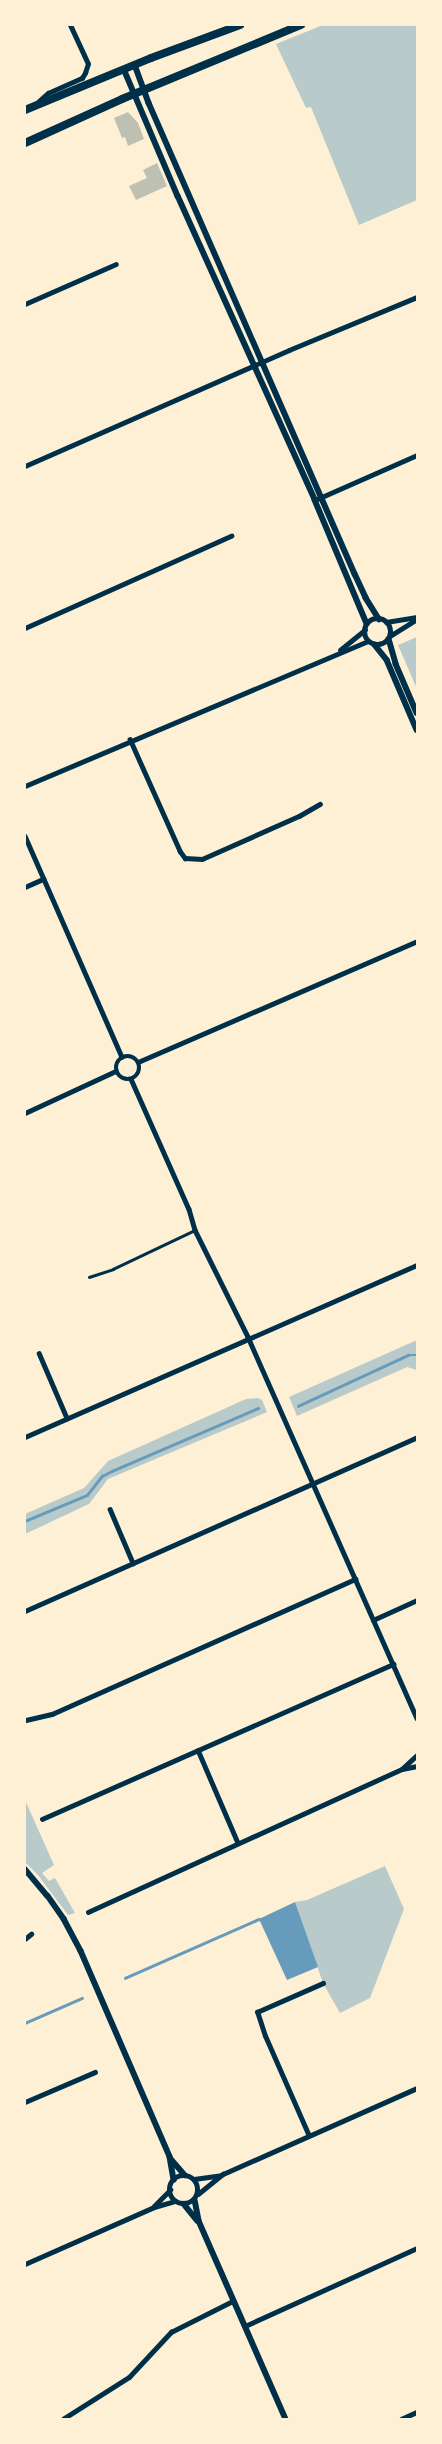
<!DOCTYPE html>
<style>
body{margin:0}
#map{position:relative;width:442px;height:2444px;overflow:hidden;background:#fdf0d5;font-family:Montserrat,sans-serif}
div>[style]{position:absolute}
.green>*{inset:0;background:#b9caca}
.water>*{inset:0;background:#669bbc}
.stream>*{height:2.5px;margin:-1.25px;padding:0 1.25px;transform-origin:1.25px;border-radius:1.25px;background:#669bbc}
.building>*{inset:0;background:#bec0b2}
.service>*{height:2.5px;margin:-1.25px;padding:0 1.25px;transform-origin:1.25px;border-radius:1.25px;background:#003049}
.minor>*{height:4.5px;margin:-2.25px;padding:0 2.25px;transform-origin:2.25px;border-radius:2.25px;background:#003049}
.minor>.ring{margin:-2.25px;padding:0;box-sizing:content-box;background:none;border:4.5px solid #003049;border-radius:50%}
.tertiary>*{height:5.5px;margin:-2.75px;padding:0 2.75px;transform-origin:2.75px;border-radius:2.75px;background:#003049}
.tertiary>.ring{margin:-2.75px;padding:0;box-sizing:content-box;background:none;border:5.5px solid #003049;border-radius:50%}
.trunk>*{height:8px;margin:-4px;padding:0 4px;transform-origin:4px;border-radius:4px;background:#003049}
span{translate:-50% -50%;white-space:nowrap;text-align:center;line-height:1.15;-webkit-text-stroke:4px #fdf0d5;paint-order:stroke}
.frame{position:absolute;inset:0;border:26px solid #fdf0d5;pointer-events:none}
</style>
<div id="map">
<div class="green">
<div style="clip-path:polygon(323px 25px,417px 25px,417px 200px,359px 225px,311px 107px,306px 108px,276px 44px)"></div>
<div style="clip-path:polygon(417px 637px,417px 689px,398px 645px)"></div>
<div style="clip-path:polygon(417px 1340px,417px 1370px,407px 1367px,297px 1416px,289px 1397px)"></div>
<div style="clip-path:polygon(258px 1398px,262px 1400px,267px 1412px,108px 1479px,89px 1504px,25px 1534px,25px 1514px,84px 1488px,108px 1461px,246px 1399px)"></div>
<div style="clip-path:polygon(25px 1800px,54px 1865px,42px 1873px,49px 1881px,55px 1878px,75px 1913px,68px 1915px,38px 1875px,25px 1862px)"></div>
<div style="clip-path:polygon(385px 1866px,404px 1909px,370px 1998px,340px 2013px,323px 1983px,295px 1902px,307px 1900px)"></div>
</div>
<div class="water">
<div style="clip-path:polygon(295px 1902px,318px 1967px,287px 1980px,259px 1919px)"></div>
</div>
<div class="stream">
<div style="left:298px;top:1406px;width:121px;rotate:-24.9deg"></div>
<div style="left:408px;top:1355px;width:9px"></div>
<div style="left:25px;top:1521px;width:67px;rotate:-22.8deg"></div>
<div style="left:87px;top:1495px;width:24px;rotate:-52deg"></div>
<div style="left:102px;top:1476px;width:11px;rotate:-27deg"></div>
<div style="left:112px;top:1471px;width:159px;rotate:-23.3deg"></div>
<div style="left:125px;top:1978px;width:146px;rotate:-23.8deg"></div>
<div style="left:25px;top:2023px;width:62px;rotate:-23.7deg"></div>
</div>
<div class="building">
<div style="clip-path:polygon(128px 112px,138px 123px,144px 139px,128px 146px,125px 137px,122px 138px,114px 118px)"></div>
<div style="clip-path:polygon(157px 163px,167px 186px,136px 200px,129px 186px,147px 178px,143px 170px)"></div>
</div>
<div class="service">
<div style="left:89px;top:1277px;width:25px;rotate:-18deg"></div>
<div style="left:113px;top:1269px;width:91px;rotate:-25.4deg"></div>
</div>
<div class="minor">
<div style="left:38px;top:102px;width:13px;rotate:-42deg"></div>
<div style="left:48px;top:93px;width:37px;rotate:-24deg"></div>
<div style="left:82px;top:78px;width:6px;rotate:-59deg"></div>
<div style="left:85px;top:73px;width:9px;rotate:-72deg"></div>
<div style="left:88px;top:64px;width:43px;rotate:-114.8deg"></div>
<div style="left:25px;top:304px;width:99px;rotate:-23.7deg"></div>
<div style="left:25px;top:466px;width:288px;rotate:-23.7deg"></div>
<div style="left:289px;top:350px;width:139px;rotate:-22.5deg"></div>
<div style="left:315px;top:500px;width:111px;rotate:-23.8deg"></div>
<div style="left:386px;top:622px;width:31px;rotate:-9deg"></div>
<div style="left:25px;top:628px;width:226px;rotate:-24.1deg"></div>
<div style="left:390px;top:636px;width:32px;rotate:-32deg"></div>
<div style="left:340px;top:650px;width:32px;rotate:-39deg"></div>
<div style="left:130px;top:739px;width:123px;rotate:65.9deg"></div>
<div style="left:180px;top:851px;width:9px;rotate:54deg"></div>
<div style="left:185px;top:858px;width:17px;rotate:3deg"></div>
<div style="left:202px;top:859px;width:106px;rotate:-23.9deg"></div>
<div style="left:299px;top:816px;width:24px;rotate:-30deg"></div>
<div style="left:25px;top:786px;width:372px;rotate:-22.9deg"></div>
<div style="left:25px;top:836px;width:241px;rotate:66.3deg"></div>
<div style="left:25px;top:887px;width:20px;rotate:-24deg"></div>
<div class="ring" style="left:116px;top:1056px;width:19.5px;height:19.5px"></div>
<div style="left:138px;top:1062px;width:304px;rotate:-23.4deg"></div>
<div style="left:131px;top:1079px;width:142px;rotate:66deg"></div>
<div style="left:189px;top:1209px;width:22px;rotate:74deg"></div>
<div style="left:195px;top:1230px;width:119px;rotate:63.6deg"></div>
<div style="left:248px;top:1337px;width:417px;rotate:66.1deg"></div>
<div style="left:25px;top:1113px;width:100px;rotate:-24.8deg"></div>
<div style="left:39px;top:1353px;width:71px;rotate:66.7deg"></div>
<div style="left:25px;top:1437px;width:428px;rotate:-23.7deg"></div>
<div style="left:110px;top:1509px;width:59px;rotate:66.9deg"></div>
<div style="left:25px;top:1611px;width:429px;rotate:-23.9deg"></div>
<div style="left:373px;top:1620px;width:48px;rotate:-24.4deg"></div>
<div style="left:26px;top:1720px;width:27px;rotate:-13deg"></div>
<div style="left:52px;top:1714px;width:332px;rotate:-24deg"></div>
<div style="left:198px;top:1750px;width:101px;rotate:66.7deg"></div>
<div style="left:403px;top:1768px;width:18px;rotate:-43deg"></div>
<div style="left:42px;top:1819px;width:384px;rotate:-23.8deg"></div>
<div style="left:88px;top:1912px;width:345px;rotate:-24.5deg"></div>
<div style="left:402px;top:1769px;width:15px;rotate:-11deg"></div>
<div style="left:25px;top:1939px;width:8px;rotate:-40deg"></div>
<div style="left:25px;top:2102px;width:76px;rotate:-23.2deg"></div>
<div style="left:309px;top:2136px;width:109px;rotate:-113.7deg"></div>
<div style="left:265px;top:2036px;width:25px;rotate:-108deg"></div>
<div style="left:257px;top:2012px;width:72px;rotate:-23.7deg"></div>
<div style="left:194px;top:2179px;width:27px;rotate:-8deg"></div>
<div style="left:198px;top:2194px;width:32px;rotate:-39deg"></div>
<div style="left:223px;top:2174px;width:212px;rotate:-23.9deg"></div>
<div style="left:154px;top:2206px;width:23px;rotate:-45deg"></div>
<div style="left:25px;top:2264px;width:141px;rotate:-23.8deg"></div>
<div style="left:154px;top:2207px;width:22px;rotate:-16deg"></div>
<div style="left:245px;top:2326px;width:189px;rotate:-24.4deg"></div>
<div style="left:63px;top:2419px;width:78px;rotate:-32.5deg"></div>
<div style="left:129px;top:2377px;width:62px;rotate:-47deg"></div>
<div style="left:171px;top:2332px;width:69px;rotate:-26.6deg"></div>
<div style="left:401px;top:2419px;width:17px;rotate:-24deg"></div>
</div>
<div class="tertiary">
<div style="left:135px;top:65px;width:40px;rotate:69.8deg"></div>
<div style="left:149px;top:103px;width:514px;rotate:66.38deg"></div>
<div style="left:355px;top:574px;width:26px;rotate:65deg"></div>
<div style="left:366px;top:598px;width:25px;rotate:58deg"></div>
<div style="left:124px;top:69px;width:138px;rotate:67deg"></div>
<div style="left:178px;top:196px;width:333px;rotate:65.7deg"></div>
<div style="left:315px;top:500px;width:134px;rotate:67.2deg"></div>
<div class="ring" style="left:365px;top:619px;width:20.5px;height:20.5px"></div>
<div style="left:389px;top:639px;width:26px;rotate:74deg"></div>
<div style="left:396px;top:664px;width:53px;rotate:66.8deg"></div>
<div style="left:375px;top:645px;width:19px;rotate:51deg"></div>
<div style="left:387px;top:660px;width:76px;rotate:66.8deg"></div>
<div style="left:25px;top:1869px;width:35px;rotate:50deg"></div>
<div style="left:48px;top:1896px;width:28px;rotate:55deg"></div>
<div style="left:64px;top:1919px;width:36px;rotate:62deg"></div>
<div style="left:81px;top:1951px;width:224px;rotate:66.6deg"></div>
<div style="left:170px;top:2157px;width:23px;rotate:80deg"></div>
<div style="left:171px;top:2159px;width:21px;rotate:49deg"></div>
<div class="ring" style="left:170px;top:2176px;width:22.5px;height:22.5px"></div>
<div style="left:195px;top:2200px;width:21px;rotate:79deg"></div>
<div style="left:199px;top:2221px;width:216px;rotate:66.3deg"></div>
<div style="left:184px;top:2204px;width:21px;rotate:51deg"></div>
</div>
<div class="trunk">
<div style="left:25px;top:110px;width:136px;rotate:-22.4deg"></div>
<div style="left:151px;top:58px;width:95px;rotate:-20.3deg"></div>
<div style="left:25px;top:143px;width:107px;rotate:-24.4deg"></div>
<div style="left:122px;top:99px;width:194px;rotate:-22.5deg"></div>
</div>
<div class="frame"></div>
</div>
